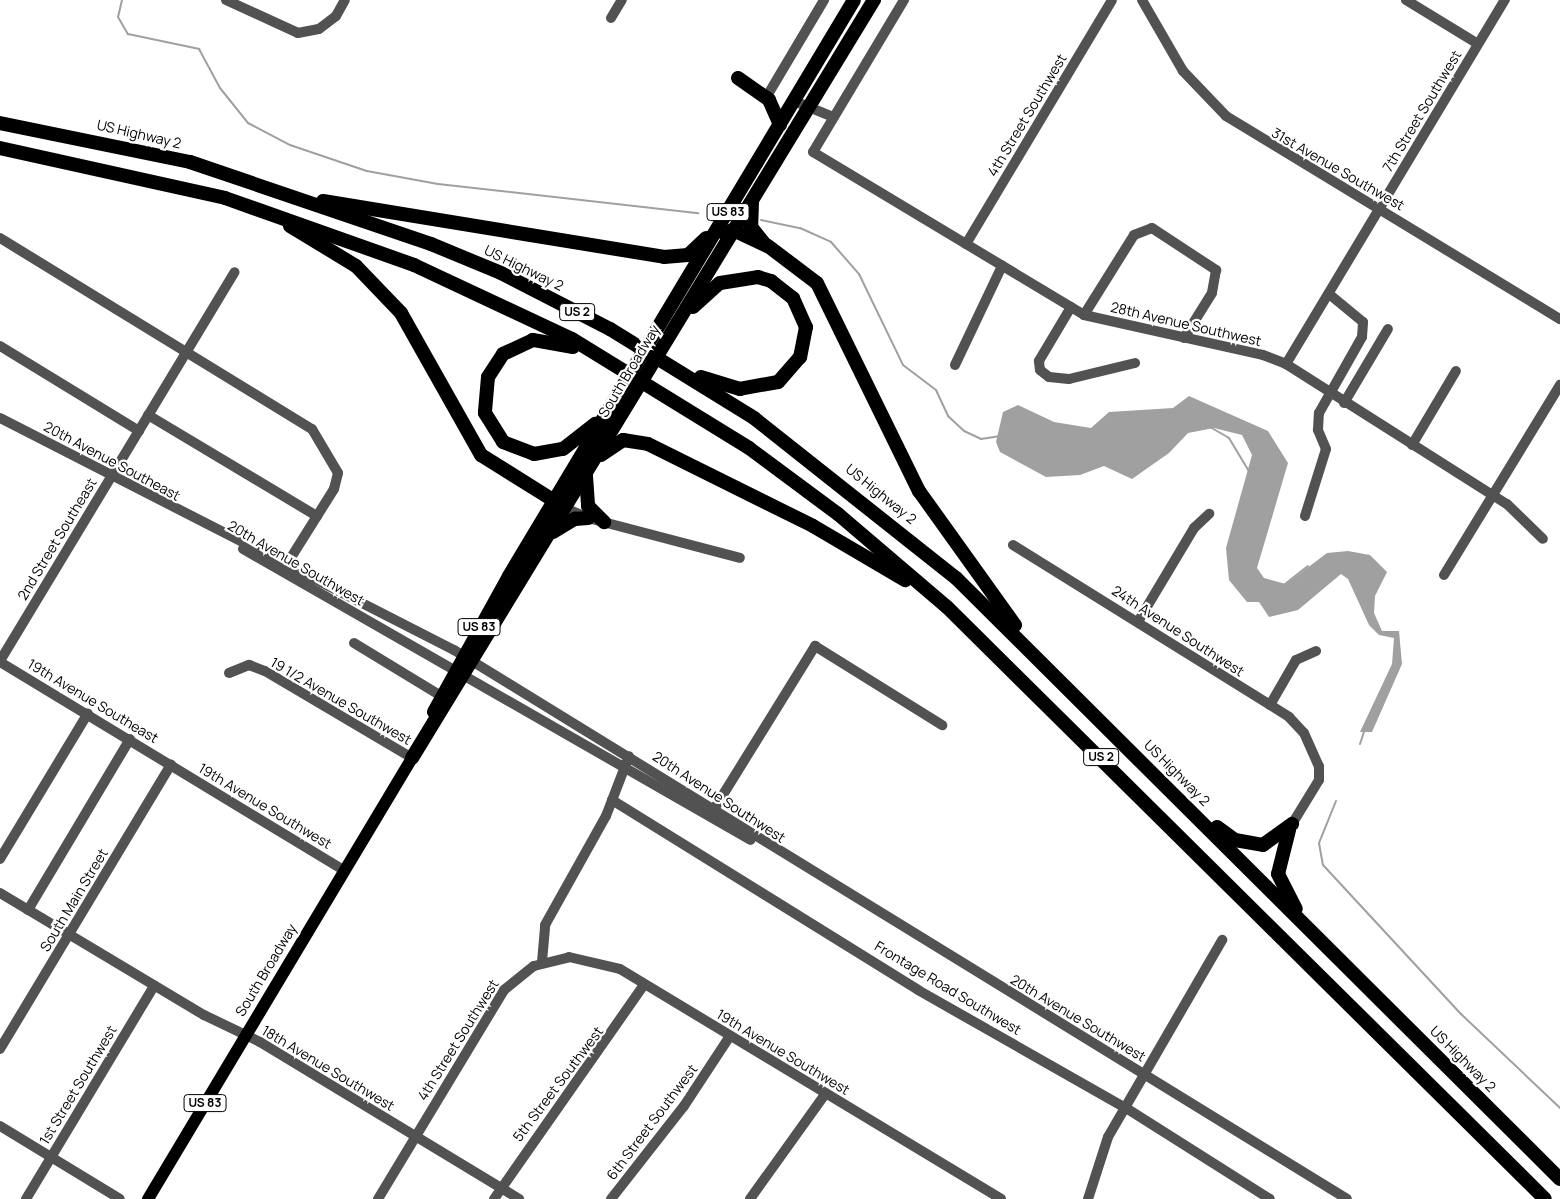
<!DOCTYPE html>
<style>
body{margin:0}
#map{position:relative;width:1560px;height:1199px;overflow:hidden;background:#fff;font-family:Manrope,sans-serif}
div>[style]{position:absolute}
.water>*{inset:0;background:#a0a0a0}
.stream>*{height:2px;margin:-1px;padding:0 1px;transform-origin:1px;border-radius:1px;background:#a0a0a0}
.minor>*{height:10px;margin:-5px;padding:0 5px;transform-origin:5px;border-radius:5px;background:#525252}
.major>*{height:12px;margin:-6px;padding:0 6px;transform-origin:6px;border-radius:6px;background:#000}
.highway>*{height:14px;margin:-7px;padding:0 7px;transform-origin:7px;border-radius:7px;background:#000}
span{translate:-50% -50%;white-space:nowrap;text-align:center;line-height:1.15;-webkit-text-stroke:4.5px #fff;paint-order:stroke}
.shield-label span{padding:1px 4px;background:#fff;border:1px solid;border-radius:4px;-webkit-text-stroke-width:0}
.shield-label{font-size:12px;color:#000;font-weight:700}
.street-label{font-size:14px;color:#000}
</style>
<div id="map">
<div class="water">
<div style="clip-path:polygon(1189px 396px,1268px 431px,1288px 463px,1257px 568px,1264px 578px,1286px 584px,1327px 553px,1348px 551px,1370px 555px,1387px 572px,1375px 596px,1374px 613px,1382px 631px,1399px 631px,1402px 664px,1372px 732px,1360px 732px,1392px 664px,1394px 638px,1379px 635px,1369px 625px,1348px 579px,1341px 574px,1298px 610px,1269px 617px,1259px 602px,1247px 602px,1229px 580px,1226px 548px,1252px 455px,1242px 435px,1214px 428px,1188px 433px,1169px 453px,1132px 479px,1104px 466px,1080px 475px,1046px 477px,1000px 452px,996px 442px,1003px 412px,1018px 405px,1054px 422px,1091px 428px,1109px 412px,1173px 408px)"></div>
</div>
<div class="stream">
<div style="left:122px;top:0;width:17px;rotate:103deg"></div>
<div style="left:118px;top:17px;width:20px;rotate:60deg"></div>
<div style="left:128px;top:34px;width:73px;rotate:11.9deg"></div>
<div style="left:199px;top:49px;width:44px;rotate:61.7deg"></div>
<div style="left:220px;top:88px;width:45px;rotate:51.3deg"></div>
<div style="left:248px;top:123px;width:47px;rotate:27.6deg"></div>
<div style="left:290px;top:145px;width:81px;rotate:18.7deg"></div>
<div style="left:367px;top:171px;width:72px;rotate:10.4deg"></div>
<div style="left:438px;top:184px;width:262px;rotate:6.4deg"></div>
<div style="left:761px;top:220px;width:40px;rotate:12deg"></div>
<div style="left:800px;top:228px;width:34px;rotate:24deg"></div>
<div style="left:831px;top:242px;width:43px;rotate:48.8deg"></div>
<div style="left:859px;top:274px;width:101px;rotate:64.2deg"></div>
<div style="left:903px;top:365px;width:41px;rotate:37.1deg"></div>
<div style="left:936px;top:390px;width:29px;rotate:65deg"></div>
<div style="left:948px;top:416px;width:22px;rotate:43deg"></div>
<div style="left:964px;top:431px;width:19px;rotate:25deg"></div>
<div style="left:981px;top:439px;width:18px;rotate:-9deg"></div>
<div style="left:1210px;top:427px;width:22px;rotate:30deg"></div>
<div style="left:1229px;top:438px;width:39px;rotate:59deg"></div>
<div style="left:1285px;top:584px;width:29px;rotate:-38deg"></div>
<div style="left:1360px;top:744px;width:13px;rotate:-72deg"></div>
<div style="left:1336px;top:801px;width:45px;rotate:112deg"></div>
<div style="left:1319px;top:843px;width:22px;rotate:80deg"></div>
<div style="left:1323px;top:865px;width:203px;rotate:47.2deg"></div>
<div style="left:1461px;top:1014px;width:137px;rotate:43.5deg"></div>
</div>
<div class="minor">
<div style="left:226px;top:0;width:79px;rotate:24.6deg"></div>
<div style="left:298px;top:33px;width:21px;rotate:-11deg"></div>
<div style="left:319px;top:29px;width:21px;rotate:-37deg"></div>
<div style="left:336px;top:16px;width:18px;rotate:-61deg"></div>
<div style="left:904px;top:0;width:177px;rotate:120.9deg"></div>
<div style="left:813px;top:152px;width:316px;rotate:31deg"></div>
<div style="left:1084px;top:315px;width:183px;rotate:12.6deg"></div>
<div style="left:1263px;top:355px;width:25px;rotate:21deg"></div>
<div style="left:1286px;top:364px;width:262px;rotate:32.4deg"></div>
<div style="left:1507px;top:504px;width:50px;rotate:44.2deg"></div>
<div style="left:1142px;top:0;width:82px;rotate:60deg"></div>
<div style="left:1183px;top:71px;width:62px;rotate:46.3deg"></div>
<div style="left:1226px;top:116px;width:391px;rotate:31.3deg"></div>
<div style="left:1406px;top:0;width:84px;rotate:31.4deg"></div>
<div style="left:611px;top:18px;width:21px;rotate:-59deg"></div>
<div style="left:770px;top:91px;width:106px;rotate:-59.3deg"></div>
<div style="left:794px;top:101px;width:42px;rotate:22.3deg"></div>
<div style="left:0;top:238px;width:366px;rotate:31.5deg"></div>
<div style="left:312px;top:429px;width:51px;rotate:59.4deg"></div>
<div style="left:338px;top:473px;width:16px;rotate:104deg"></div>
<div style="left:334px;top:489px;width:89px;rotate:122.1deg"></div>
<div style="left:966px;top:244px;width:284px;rotate:-59.1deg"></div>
<div style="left:1071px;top:307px;width:63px;rotate:120.7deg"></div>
<div style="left:1039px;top:361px;width:9px;rotate:84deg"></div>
<div style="left:1040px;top:370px;width:11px;rotate:38deg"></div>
<div style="left:1049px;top:377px;width:20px;rotate:6deg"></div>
<div style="left:1069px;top:379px;width:68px;rotate:-13.6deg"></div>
<div style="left:1084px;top:315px;width:94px;rotate:-58deg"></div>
<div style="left:1134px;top:235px;width:19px;rotate:-21deg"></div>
<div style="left:1152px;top:228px;width:77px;rotate:33.3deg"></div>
<div style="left:1216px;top:270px;width:23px;rotate:100deg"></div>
<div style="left:1212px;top:293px;width:53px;rotate:121.9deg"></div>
<div style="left:0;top:346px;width:163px;rotate:31.4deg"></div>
<div style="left:1286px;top:364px;width:425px;rotate:-59deg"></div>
<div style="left:955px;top:365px;width:110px;rotate:-64.6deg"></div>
<div style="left:1344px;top:403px;width:86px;rotate:-59.3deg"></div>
<div style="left:148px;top:415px;width:197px;rotate:30.9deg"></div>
<div style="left:0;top:418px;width:510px;rotate:27.07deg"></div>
<div style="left:454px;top:650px;width:1048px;rotate:31.58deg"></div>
<div style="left:1412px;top:445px;width:86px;rotate:-59.3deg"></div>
<div style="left:565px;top:508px;width:25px;rotate:23deg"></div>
<div style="left:588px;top:518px;width:157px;rotate:14.7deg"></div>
<div style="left:1305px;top:516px;width:70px;rotate:-72.6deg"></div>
<div style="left:1326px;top:449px;width:21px;rotate:-113deg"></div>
<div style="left:1318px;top:430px;width:17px;rotate:-87deg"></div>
<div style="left:1319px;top:413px;width:87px;rotate:-60.5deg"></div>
<div style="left:1362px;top:337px;width:15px;rotate:-86deg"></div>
<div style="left:1363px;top:322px;width:44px;rotate:-140.5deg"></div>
<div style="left:1013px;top:545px;width:325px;rotate:31.9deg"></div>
<div style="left:1289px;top:717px;width:22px;rotate:47deg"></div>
<div style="left:1304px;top:733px;width:36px;rotate:66deg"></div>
<div style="left:1319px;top:766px;width:14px;rotate:90deg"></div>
<div style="left:1319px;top:780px;width:52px;rotate:121.5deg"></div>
<div style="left:243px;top:549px;width:585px;rotate:29.81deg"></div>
<div style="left:1444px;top:575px;width:223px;rotate:-58.6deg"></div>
<div style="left:1139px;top:620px;width:107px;rotate:-59.1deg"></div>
<div style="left:1194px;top:528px;width:21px;rotate:-43deg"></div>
<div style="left:354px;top:643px;width:102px;rotate:31.3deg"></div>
<div style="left:0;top:661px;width:454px;rotate:-58.9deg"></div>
<div style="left:0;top:662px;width:402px;rotate:31.2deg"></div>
<div style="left:229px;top:673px;width:22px;rotate:-22deg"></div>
<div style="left:249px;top:665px;width:17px;rotate:21deg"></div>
<div style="left:265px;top:671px;width:171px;rotate:30.6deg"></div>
<div style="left:1270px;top:705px;width:52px;rotate:-60deg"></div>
<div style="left:1296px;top:660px;width:22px;rotate:-24deg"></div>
<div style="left:612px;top:800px;width:360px;rotate:31.8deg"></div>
<div style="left:918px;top:990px;width:239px;rotate:29.6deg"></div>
<div style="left:1126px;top:1108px;width:170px;rotate:32.3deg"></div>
<div style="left:711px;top:814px;width:198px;rotate:-58.2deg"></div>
<div style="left:815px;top:646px;width:150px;rotate:31.9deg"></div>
<div style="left:0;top:859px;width:170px;rotate:-58.9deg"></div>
<div style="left:0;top:893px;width:238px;rotate:30.9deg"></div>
<div style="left:204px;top:1015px;width:62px;rotate:25.7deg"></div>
<div style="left:260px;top:1042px;width:303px;rotate:31.2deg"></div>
<div style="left:28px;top:910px;width:199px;rotate:-59.2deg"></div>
<div style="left:542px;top:962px;width:37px;rotate:-85deg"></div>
<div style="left:545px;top:925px;width:125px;rotate:-60.8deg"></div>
<div style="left:606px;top:816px;width:64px;rotate:-69deg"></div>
<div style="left:0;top:1049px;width:332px;rotate:-59deg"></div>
<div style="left:0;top:1126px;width:140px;rotate:31.3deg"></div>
<div style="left:26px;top:1199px;width:249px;rotate:-59deg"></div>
<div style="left:378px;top:1199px;width:244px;rotate:-58.9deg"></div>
<div style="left:504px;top:990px;width:38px;rotate:-39deg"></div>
<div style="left:534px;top:966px;width:36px;rotate:-14deg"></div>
<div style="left:569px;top:957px;width:52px;rotate:13.2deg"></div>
<div style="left:620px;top:969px;width:445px;rotate:31.1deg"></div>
<div style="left:494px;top:1199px;width:261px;rotate:-55deg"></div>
<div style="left:611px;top:1199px;width:118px;rotate:-51.9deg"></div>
<div style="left:684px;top:1106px;width:84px;rotate:-56.7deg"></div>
<div style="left:750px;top:1199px;width:130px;rotate:-54.4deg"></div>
<div style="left:1088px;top:1199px;width:65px;rotate:-72.1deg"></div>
<div style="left:1108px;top:1137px;width:228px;rotate:-59.9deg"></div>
</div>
<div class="major">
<div style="left:148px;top:1199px;width:514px;rotate:-59.09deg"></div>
</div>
<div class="highway">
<div style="left:738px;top:78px;width:38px;rotate:35deg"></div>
<div style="left:769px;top:100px;width:27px;rotate:66deg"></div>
<div style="left:0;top:123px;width:194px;rotate:11.6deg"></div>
<div style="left:190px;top:162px;width:255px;rotate:18.8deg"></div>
<div style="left:431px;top:244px;width:76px;rotate:22.5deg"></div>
<div style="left:501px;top:273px;width:123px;rotate:27.2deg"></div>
<div style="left:610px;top:329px;width:169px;rotate:31.7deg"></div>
<div style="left:754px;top:418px;width:258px;rotate:38.4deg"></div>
<div style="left:956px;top:578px;width:852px;rotate:44.86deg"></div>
<div style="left:0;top:148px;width:230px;rotate:12.5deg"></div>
<div style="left:225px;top:198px;width:201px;rotate:19.5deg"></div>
<div style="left:414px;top:265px;width:174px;rotate:25.1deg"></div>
<div style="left:572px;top:339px;width:208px;rotate:31.6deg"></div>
<div style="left:749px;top:448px;width:111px;rotate:36.6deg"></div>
<div style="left:838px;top:514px;width:143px;rotate:40.5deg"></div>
<div style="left:947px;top:607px;width:841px;rotate:44.71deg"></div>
<div style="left:323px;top:201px;width:346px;rotate:9.3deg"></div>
<div style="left:664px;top:257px;width:24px;rotate:-5deg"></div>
<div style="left:688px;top:255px;width:25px;rotate:-43deg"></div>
<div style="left:752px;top:202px;width:25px;rotate:92deg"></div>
<div style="left:751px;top:227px;width:21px;rotate:51deg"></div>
<div style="left:290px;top:226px;width:77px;rotate:31.2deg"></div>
<div style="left:356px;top:266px;width:65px;rotate:46.2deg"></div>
<div style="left:401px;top:313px;width:163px;rotate:60.6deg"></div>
<div style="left:481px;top:455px;width:94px;rotate:32deg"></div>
<div style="left:724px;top:233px;width:9px;rotate:-18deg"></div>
<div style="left:733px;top:230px;width:38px;rotate:25deg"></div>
<div style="left:768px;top:246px;width:61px;rotate:37.1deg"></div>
<div style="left:817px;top:283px;width:232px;rotate:63.9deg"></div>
<div style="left:919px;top:491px;width:165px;rotate:54.4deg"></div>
<div style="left:693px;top:307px;width:36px;rotate:-42deg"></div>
<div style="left:720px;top:283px;width:38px;rotate:-9deg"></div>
<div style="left:758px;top:277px;width:14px;rotate:17deg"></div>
<div style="left:771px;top:281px;width:28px;rotate:38deg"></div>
<div style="left:793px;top:298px;width:32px;rotate:66deg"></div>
<div style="left:806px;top:327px;width:31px;rotate:101deg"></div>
<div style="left:800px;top:357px;width:33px;rotate:131deg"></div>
<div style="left:778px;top:382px;width:39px;rotate:170deg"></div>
<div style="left:740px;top:389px;width:41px;rotate:-162.9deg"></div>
<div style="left:573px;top:347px;width:41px;rotate:-170.1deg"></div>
<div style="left:533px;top:340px;width:33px;rotate:155deg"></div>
<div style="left:503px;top:354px;width:27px;rotate:123deg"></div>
<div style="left:488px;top:377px;width:36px;rotate:95deg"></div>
<div style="left:485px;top:413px;width:34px;rotate:58deg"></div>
<div style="left:503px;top:442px;width:33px;rotate:21deg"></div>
<div style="left:534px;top:454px;width:29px;rotate:-10deg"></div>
<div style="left:563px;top:449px;width:41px;rotate:-38deg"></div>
<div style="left:601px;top:455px;width:27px;rotate:-34deg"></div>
<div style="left:623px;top:440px;width:25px;rotate:9deg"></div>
<div style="left:648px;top:444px;width:184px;rotate:26.4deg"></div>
<div style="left:813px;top:526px;width:107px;rotate:30.4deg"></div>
<div style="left:586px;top:476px;width:30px;rotate:86deg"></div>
<div style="left:588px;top:506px;width:23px;rotate:45deg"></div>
<div style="left:553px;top:532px;width:26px;rotate:-31deg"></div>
<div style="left:575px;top:519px;width:13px;rotate:-4deg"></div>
<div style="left:434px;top:712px;width:155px;rotate:-61.1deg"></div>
<div style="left:509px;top:576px;width:671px;rotate:-59.08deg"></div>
<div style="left:412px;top:758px;width:888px;rotate:-58.64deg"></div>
<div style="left:1217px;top:827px;width:22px;rotate:36deg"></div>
<div style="left:1235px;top:840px;width:28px;rotate:10deg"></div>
<div style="left:1263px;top:845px;width:36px;rotate:-36deg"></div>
<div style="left:1289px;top:830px;width:45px;rotate:104deg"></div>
<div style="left:1278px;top:874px;width:39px;rotate:63deg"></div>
</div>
<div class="shield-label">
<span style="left:728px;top:212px">US 83</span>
<span style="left:577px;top:312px">US 2</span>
<span style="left:479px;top:627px">US 83</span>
<span style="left:1101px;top:757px">US 2</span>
<span style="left:205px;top:1103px">US 83</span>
</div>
<div class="street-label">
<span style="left:1422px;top:111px;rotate:-59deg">7th Street Southwest</span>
<span style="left:1027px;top:115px;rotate:-59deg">4th Street Southwest</span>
<span style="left:139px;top:134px;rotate:13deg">US Highway 2</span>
<span style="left:1338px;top:169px;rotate:30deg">31st Avenue Southwest</span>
<span style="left:524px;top:268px;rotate:26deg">US Highway 2</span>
<span style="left:1186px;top:324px;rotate:13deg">28th Avenue Southwest</span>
<span style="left:629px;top:371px;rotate:-59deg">South Broadway</span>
<span style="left:112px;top:461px;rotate:28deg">20th Avenue Southeast</span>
<span style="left:881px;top:494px;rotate:39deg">US Highway 2</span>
<span style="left:57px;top:539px;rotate:-59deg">2nd Street Southeast</span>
<span style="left:296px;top:563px;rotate:30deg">20th Avenue Southwest</span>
<span style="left:1178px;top:631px;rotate:33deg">24th Avenue Southwest</span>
<span style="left:93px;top:701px;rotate:31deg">19th Avenue Southeast</span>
<span style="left:341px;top:701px;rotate:30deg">19 1/2 Avenue Southwest</span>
<span style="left:1177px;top:773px;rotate:45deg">US Highway 2</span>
<span style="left:719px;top:797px;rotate:33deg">20th Avenue Southwest</span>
<span style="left:265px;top:806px;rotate:31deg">19th Avenue Southwest</span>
<span style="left:74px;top:900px;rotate:-59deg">South Main Street</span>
<span style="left:266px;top:970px;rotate:-59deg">South Broadway</span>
<span style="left:948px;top:988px;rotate:31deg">Frontage Road Southwest</span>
<span style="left:1078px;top:1018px;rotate:31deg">20th Avenue Southwest</span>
<span style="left:458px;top:1040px;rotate:-58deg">4th Street Southwest</span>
<span style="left:783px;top:1052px;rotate:31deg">19th Avenue Southwest</span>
<span style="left:1463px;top:1059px;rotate:45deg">US Highway 2</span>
<span style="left:328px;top:1068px;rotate:31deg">18th Avenue Southwest</span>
<span style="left:558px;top:1084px;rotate:-53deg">5th Street Southwest</span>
<span style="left:78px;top:1085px;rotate:-59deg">1st Street Southwest</span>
<span style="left:652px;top:1122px;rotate:-53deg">6th Street Southwest</span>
</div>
</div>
